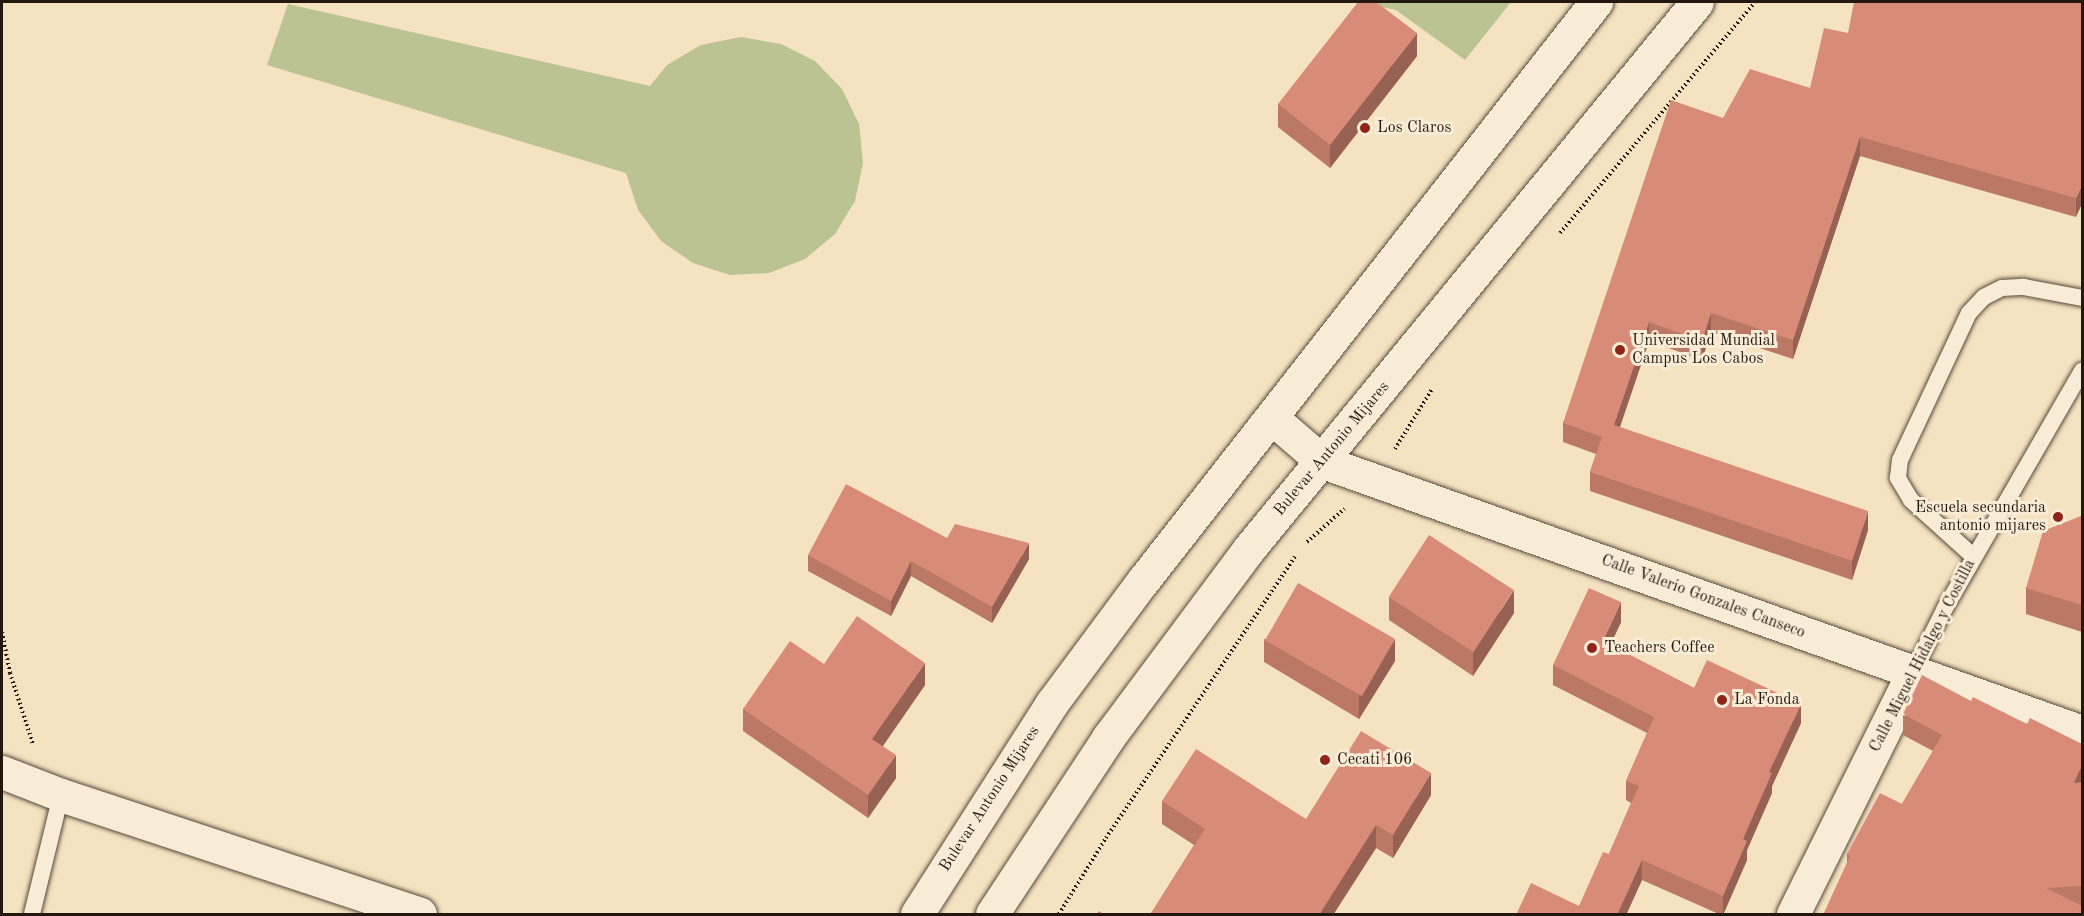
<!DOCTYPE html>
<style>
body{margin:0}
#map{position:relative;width:2084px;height:916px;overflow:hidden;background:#f5e2c0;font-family:"Old Standard TT",serif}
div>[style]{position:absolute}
.green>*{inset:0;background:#bcc392}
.path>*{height:4px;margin-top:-2px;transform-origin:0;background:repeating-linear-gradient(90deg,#22180f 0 1.5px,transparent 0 4.5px)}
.roads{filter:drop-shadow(0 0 2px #574a3b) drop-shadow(0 0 2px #574a3b)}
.service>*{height:16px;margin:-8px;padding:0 8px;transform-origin:8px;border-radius:8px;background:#f8ecd6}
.minor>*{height:33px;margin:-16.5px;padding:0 16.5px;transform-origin:16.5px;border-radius:16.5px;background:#f8ecd6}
.tertiary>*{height:33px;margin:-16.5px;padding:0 16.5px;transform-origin:16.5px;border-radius:16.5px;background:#f8ecd6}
.secondary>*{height:33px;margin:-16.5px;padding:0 16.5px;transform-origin:16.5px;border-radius:16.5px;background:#f8ecd6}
.wall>*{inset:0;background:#ba7865}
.shaded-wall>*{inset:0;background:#976153}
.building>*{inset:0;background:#d88b76;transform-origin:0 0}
.dots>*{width:16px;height:16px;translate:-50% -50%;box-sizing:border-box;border:3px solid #f8ecd6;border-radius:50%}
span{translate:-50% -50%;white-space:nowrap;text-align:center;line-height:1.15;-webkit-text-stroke:6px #f8ecd6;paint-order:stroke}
.poi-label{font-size:16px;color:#22180f}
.left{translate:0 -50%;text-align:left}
.right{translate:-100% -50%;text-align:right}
.street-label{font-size:16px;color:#22180f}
.frame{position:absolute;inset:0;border:3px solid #22180f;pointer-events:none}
</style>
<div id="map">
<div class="green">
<div style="clip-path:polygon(1357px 2px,1511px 2px,1465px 60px,1396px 10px)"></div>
<div style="clip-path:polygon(288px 4px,650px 86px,667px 65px,701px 45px,741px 37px,781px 44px,815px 61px,842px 89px,859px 124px,863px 163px,855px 201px,835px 234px,805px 259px,769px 273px,730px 275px,693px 263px,661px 241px,638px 210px,626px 173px,267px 65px)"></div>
</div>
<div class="path">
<div style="left:1560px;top:233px;width:302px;rotate:-49.8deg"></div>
<div style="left:1395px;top:449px;width:70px;rotate:-58.3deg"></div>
<div style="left:1307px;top:542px;width:50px;rotate:-41.7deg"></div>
<div style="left:2px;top:632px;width:42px;rotate:79deg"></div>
<div style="left:10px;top:673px;width:75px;rotate:72.1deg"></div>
<div style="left:1059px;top:914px;width:89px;rotate:-58.3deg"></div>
<div style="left:1106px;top:838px;width:339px;rotate:-56.1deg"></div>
</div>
<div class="roads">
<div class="service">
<div style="left:1974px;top:557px;width:85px;rotate:-137.9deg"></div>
<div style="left:1911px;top:500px;width:26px;rotate:-121deg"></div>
<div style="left:1898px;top:478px;width:18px;rotate:-84deg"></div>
<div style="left:1900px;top:460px;width:162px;rotate:-64.9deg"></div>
<div style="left:1969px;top:313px;width:22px;rotate:-47deg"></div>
<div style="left:1984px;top:297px;width:20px;rotate:-27deg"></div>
<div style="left:2002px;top:288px;width:22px;rotate:-3deg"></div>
<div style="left:2024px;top:287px;width:59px;rotate:10.7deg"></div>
<div style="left:1913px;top:672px;width:72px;rotate:-63.4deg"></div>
<div style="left:1945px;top:608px;width:274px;rotate:-60deg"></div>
<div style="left:32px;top:914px;width:122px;rotate:-76.3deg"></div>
</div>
<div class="minor">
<div style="left:2px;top:772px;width:63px;rotate:21.3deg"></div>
<div style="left:61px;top:795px;width:378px;rotate:18.3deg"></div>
<div style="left:1793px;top:914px;width:270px;rotate:-63.6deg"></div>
</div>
<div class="tertiary">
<div style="left:1272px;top:418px;width:67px;rotate:40.8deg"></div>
<div style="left:1323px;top:462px;width:806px;rotate:19.58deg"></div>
</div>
<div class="secondary">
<div style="left:917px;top:914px;width:250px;rotate:-57.4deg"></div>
<div style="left:1052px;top:703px;width:151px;rotate:-53.4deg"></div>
<div style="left:1142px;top:582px;width:737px;rotate:-51.95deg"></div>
<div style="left:992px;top:914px;width:211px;rotate:-56.6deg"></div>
<div style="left:1108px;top:738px;width:234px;rotate:-53.3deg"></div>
<div style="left:1248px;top:550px;width:708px;rotate:-50.67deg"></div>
</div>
</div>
<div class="wall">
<div style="clip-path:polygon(2082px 2px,2076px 217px,1860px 156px,1793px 359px,1711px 332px,1702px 360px,1649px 341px,1620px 427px,1868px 530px,1852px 580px,1590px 491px,1590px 472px,1596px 454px,1563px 442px,1563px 423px,1723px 118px,1810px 88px,1848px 33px)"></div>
<div style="clip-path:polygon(1417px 56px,1330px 168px,1278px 127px,1278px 104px)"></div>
<div style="clip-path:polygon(2082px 511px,2082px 632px,2026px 614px,2026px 588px,2081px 516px)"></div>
<div style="clip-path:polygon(947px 538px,1029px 559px,992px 623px,911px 576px,891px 616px,808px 571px,808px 555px)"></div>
<div style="clip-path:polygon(1389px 597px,1514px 613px,1473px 676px,1389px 620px)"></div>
<div style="clip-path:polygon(1621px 622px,1610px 645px,1694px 688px,1801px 723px,1772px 786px,1772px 793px,1747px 850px,1747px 860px,1723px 915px,1721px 915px,1642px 880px,1626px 915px,1516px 915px,1579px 906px,1609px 854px,1631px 803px,1626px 800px,1626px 781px,1647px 733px,1553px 685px,1553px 665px)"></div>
<div style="clip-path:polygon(1264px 639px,1395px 661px,1359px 719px,1264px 662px)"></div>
<div style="clip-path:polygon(824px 664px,925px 685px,882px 746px,896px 778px,868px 818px,743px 731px,743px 709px)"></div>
<div style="clip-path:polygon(1971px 701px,2027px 724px,2082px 744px,2082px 915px,1847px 862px,1847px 854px,1902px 804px,1933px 751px,1903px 735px,1903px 714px)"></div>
<div style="clip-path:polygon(1431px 795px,1393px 858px,1376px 848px,1333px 915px,1150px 915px,1194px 845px,1162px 824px,1162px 801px,1306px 819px)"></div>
</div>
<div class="shaded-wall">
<div style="clip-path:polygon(1417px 33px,1417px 56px,1330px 168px,1330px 145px)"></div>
<div style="clip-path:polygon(1860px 137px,1860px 156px,1793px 359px,1793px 340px)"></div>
<div style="clip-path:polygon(2082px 185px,2082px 204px,2076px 217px,2076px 198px)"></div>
<div style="clip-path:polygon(1711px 313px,1711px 332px,1702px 360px,1702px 341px)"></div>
<div style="clip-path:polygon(1649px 322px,1649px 341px,1614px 444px,1614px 425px)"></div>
<div style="clip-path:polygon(1868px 511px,1868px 530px,1852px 580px,1852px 561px)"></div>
<div style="clip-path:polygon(1029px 543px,1029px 559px,992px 623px,992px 607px)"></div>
<div style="clip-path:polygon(911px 561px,911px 576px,891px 616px,891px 601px)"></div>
<div style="clip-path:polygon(1514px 590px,1514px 613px,1473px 676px,1473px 653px)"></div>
<div style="clip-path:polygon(1621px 602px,1621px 622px,1603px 661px,1603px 641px)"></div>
<div style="clip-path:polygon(1395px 639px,1395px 661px,1359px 719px,1359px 696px)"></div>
<div style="clip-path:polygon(925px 663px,925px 685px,872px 762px,872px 739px)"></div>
<div style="clip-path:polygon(1801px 704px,1801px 723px,1772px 786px,1772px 793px,1747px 850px,1747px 860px,1723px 915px,1723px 896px,1743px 839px,1769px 772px)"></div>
<div style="clip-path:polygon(896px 755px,896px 778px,868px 818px,868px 795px)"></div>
<div style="clip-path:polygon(2082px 765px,2082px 786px,2074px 783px)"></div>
<div style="clip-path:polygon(1431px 773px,1431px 795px,1393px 858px,1393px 835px)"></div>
<div style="clip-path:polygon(1376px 825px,1376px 848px,1333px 915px,1319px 915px)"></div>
<div style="clip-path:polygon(1642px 860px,1642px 880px,1626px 915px,1617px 915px)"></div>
</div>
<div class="building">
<div style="clip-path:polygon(1358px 2px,1376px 2px,1417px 33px,1330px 145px,1278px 104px)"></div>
<div style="clip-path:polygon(1854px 2px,2082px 2px,2082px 185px,2076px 198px,1860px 137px,1793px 340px,1711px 313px,1702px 341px,1649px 322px,1614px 425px,1868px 511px,1852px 561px,1590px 472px,1602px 437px,1563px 423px,1671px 100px,1723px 118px,1750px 69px,1810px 88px,1824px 28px,1848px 33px)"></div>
<div style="clip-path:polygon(846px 484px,947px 538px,955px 524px,1029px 543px,992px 607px,911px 561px,891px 601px,808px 555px)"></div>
<div style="clip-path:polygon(2082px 511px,2082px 605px,2026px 588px,2043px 531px,2081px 516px)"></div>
<div style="left:1429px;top:535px;width:101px;height:74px;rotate:33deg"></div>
<div style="left:1298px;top:583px;width:112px;height:66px;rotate:30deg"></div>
<div style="clip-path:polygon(1589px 588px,1621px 602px,1603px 641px,1694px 688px,1707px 660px,1801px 704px,1769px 772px,1772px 773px,1743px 839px,1747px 841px,1723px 896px,1642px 860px,1617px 915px,1516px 915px,1531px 883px,1579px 906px,1603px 852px,1609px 854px,1639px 786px,1626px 781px,1654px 717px,1553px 665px)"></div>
<div style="clip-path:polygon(857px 616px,925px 663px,872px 739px,896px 755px,868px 795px,743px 709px,790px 641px,824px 664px)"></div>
<div style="clip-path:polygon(1922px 675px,1971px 701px,1973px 697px,2027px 724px,2030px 718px,2082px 744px,2082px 765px,2074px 783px,2082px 782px,2082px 886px,2046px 888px,2082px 906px,2082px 915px,1823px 915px,1850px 856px,1847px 854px,1880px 793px,1902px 804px,1942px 735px,1903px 714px)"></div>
<div style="clip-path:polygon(1361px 731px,1431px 773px,1393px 835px,1376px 825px,1319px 915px,1150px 915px,1205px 829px,1162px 801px,1196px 749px,1306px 819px)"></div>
<div style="clip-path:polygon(1099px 911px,1105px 915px,1096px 915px)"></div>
</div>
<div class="dots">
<div style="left:1365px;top:128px;background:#8f2418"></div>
<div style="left:1620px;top:350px;background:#8f2418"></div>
<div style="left:2058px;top:517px;background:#8f2418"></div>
<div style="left:1592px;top:648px;background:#8f2418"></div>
<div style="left:1722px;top:700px;background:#8f2418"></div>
<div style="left:1325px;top:760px;background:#8f2418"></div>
</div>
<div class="poi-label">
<span class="left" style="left:1377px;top:128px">Los Claros</span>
<span class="left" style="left:1632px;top:350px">Universidad Mundial<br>Campus Los Cabos</span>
<span class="right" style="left:2046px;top:517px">Escuela secundaria<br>antonio mijares</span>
<span class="left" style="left:1604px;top:648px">Teachers Coffee</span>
<span class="left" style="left:1734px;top:700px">La Fonda</span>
<span class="left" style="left:1337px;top:760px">Cecati 106</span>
</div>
<div class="street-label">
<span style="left:1332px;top:449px;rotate:-50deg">Bulevar Antonio Mijares</span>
<span style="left:1703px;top:597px;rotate:20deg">Calle Valerio Gonzales Canseco</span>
<span style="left:1923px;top:656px;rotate:-63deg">Calle Miguel Hidalgo y Costilla</span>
<span style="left:990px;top:799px;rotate:-57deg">Bulevar Antonio Mijares</span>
</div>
<div class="frame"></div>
</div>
